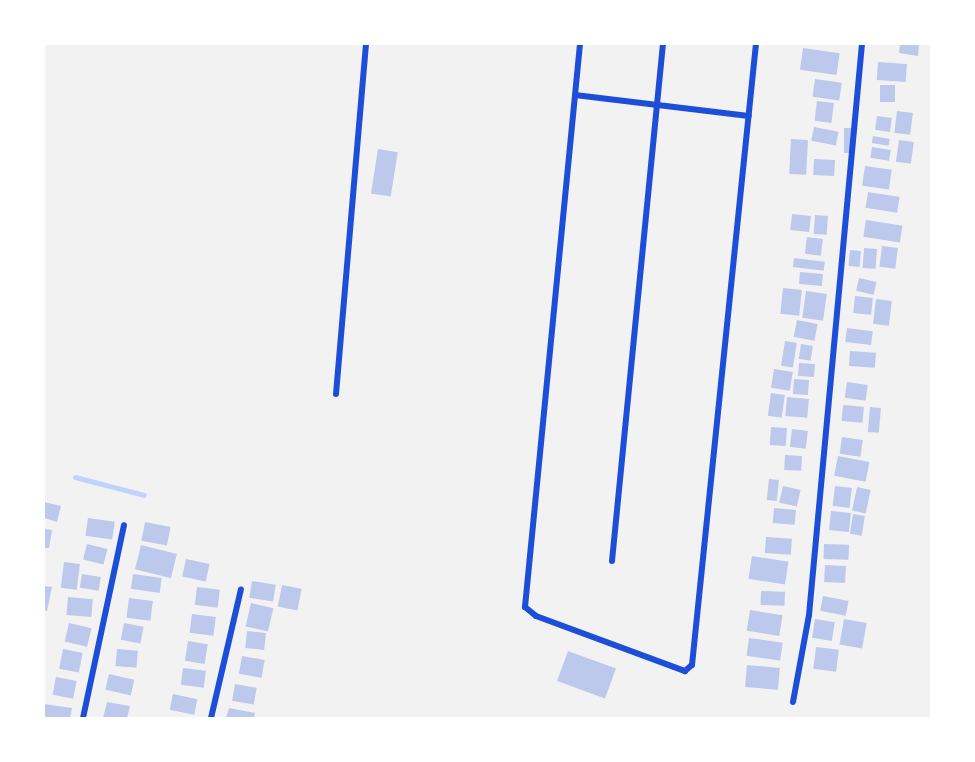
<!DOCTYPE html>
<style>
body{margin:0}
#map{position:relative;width:975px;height:762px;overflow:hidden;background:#f2f2f2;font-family:Arial,sans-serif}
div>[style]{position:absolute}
.stream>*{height:5px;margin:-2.5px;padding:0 2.5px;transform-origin:2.5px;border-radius:2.5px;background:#bfd3fe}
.building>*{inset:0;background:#bdc9ec;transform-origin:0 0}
.minor>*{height:6px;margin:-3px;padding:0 3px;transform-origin:3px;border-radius:3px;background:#1d4ed8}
span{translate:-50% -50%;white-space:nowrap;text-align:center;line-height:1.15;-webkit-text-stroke:6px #fff;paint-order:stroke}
.frame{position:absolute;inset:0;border:45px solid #fff;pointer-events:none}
</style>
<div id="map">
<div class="stream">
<div style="left:75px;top:477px;width:71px;rotate:14.6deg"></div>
</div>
<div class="building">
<div style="clip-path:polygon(900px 44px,919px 44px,918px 56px,899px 53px)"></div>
<div style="left:803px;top:48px;width:37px;height:22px;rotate:8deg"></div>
<div style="left:878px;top:62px;width:29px;height:18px;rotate:4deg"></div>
<div style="left:815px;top:79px;width:27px;height:18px;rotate:8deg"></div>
<div style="left:880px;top:85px;width:15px;height:17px"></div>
<div style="left:817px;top:101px;width:17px;height:20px;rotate:7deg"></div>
<div style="left:897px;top:111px;width:16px;height:22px;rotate:7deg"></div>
<div style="left:877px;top:116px;width:15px;height:14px;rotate:8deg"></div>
<div style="left:814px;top:127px;width:25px;height:14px;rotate:11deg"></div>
<div style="left:844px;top:128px;width:8px;height:25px"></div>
<div style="left:873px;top:136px;width:17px;height:7px;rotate:10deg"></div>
<div style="left:791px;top:139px;width:17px;height:35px;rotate:3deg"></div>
<div style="left:899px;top:140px;width:15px;height:22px;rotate:8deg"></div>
<div style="left:872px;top:147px;width:19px;height:11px;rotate:9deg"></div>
<div style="left:378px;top:149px;width:20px;height:45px;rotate:9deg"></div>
<div style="left:814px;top:159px;width:21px;height:16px;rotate:3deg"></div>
<div style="left:865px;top:166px;width:27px;height:20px;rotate:8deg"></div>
<div style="left:868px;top:192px;width:32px;height:16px;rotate:9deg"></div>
<div style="left:792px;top:214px;width:19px;height:16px;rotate:6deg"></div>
<div style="left:815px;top:215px;width:13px;height:19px;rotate:4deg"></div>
<div style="left:866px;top:220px;width:37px;height:17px;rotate:9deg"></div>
<div style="left:807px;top:237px;width:16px;height:17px;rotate:7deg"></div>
<div style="left:882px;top:246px;width:16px;height:21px;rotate:7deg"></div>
<div style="left:864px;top:248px;width:13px;height:20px;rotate:4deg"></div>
<div style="left:850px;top:250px;width:11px;height:16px;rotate:5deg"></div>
<div style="left:794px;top:258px;width:31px;height:9px;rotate:7deg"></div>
<div style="left:800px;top:272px;width:23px;height:12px;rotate:5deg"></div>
<div style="left:859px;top:278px;width:18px;height:13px;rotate:13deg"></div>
<div style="left:783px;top:288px;width:19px;height:26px;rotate:6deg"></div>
<div style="left:806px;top:291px;width:21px;height:27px;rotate:8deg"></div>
<div style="left:855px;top:296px;width:18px;height:17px;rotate:6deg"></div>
<div style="left:876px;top:299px;width:16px;height:25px;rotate:7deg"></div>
<div style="left:797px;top:320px;width:21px;height:17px;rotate:11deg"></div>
<div style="left:847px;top:328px;width:26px;height:14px;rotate:7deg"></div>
<div style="left:785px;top:341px;width:12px;height:25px;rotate:9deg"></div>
<div style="left:801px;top:344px;width:12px;height:15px;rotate:9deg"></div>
<div style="left:850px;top:351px;width:26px;height:15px;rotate:4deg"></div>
<div style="left:799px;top:363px;width:16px;height:13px;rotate:4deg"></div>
<div style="left:774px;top:369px;width:19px;height:19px;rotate:9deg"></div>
<div style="left:794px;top:379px;width:15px;height:15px;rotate:4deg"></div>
<div style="left:847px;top:382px;width:21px;height:16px;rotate:8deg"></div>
<div style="left:771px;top:393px;width:14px;height:23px;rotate:8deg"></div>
<div style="left:787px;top:397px;width:22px;height:19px;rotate:5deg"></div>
<div style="left:843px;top:405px;width:21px;height:16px;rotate:5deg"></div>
<div style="left:870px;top:407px;width:11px;height:25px;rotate:5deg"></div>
<div style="left:771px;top:427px;width:16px;height:18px;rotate:4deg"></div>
<div style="left:792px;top:429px;width:16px;height:18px;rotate:7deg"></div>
<div style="left:842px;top:437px;width:21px;height:17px;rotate:8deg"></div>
<div style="left:785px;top:455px;width:17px;height:15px;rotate:3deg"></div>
<div style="left:838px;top:456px;width:32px;height:20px;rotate:11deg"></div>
<div style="left:769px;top:479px;width:10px;height:21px;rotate:6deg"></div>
<div style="left:783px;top:486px;width:18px;height:17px;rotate:13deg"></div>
<div style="left:835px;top:486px;width:17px;height:20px;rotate:7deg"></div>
<div style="left:857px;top:487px;width:14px;height:24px;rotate:12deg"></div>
<div style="clip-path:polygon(44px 502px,61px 506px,57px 522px,44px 518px)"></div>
<div style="left:774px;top:508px;width:22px;height:15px;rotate:5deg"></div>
<div style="left:831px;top:511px;width:20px;height:19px;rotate:6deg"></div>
<div style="left:853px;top:514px;width:12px;height:20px;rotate:9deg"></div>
<div style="left:88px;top:518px;width:27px;height:18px;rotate:8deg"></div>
<div style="left:145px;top:522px;width:26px;height:19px;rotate:11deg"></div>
<div style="clip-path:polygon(44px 529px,52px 530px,49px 548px,44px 548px)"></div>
<div style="left:766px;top:537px;width:26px;height:16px;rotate:4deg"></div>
<div style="left:87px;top:544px;width:21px;height:16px;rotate:14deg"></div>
<div style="left:824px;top:544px;width:25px;height:15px;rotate:2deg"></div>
<div style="left:141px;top:545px;width:37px;height:25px;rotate:14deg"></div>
<div style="left:752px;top:556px;width:37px;height:23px;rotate:9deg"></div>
<div style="left:186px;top:559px;width:24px;height:18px;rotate:12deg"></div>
<div style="left:64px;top:562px;width:16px;height:26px;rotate:7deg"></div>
<div style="left:825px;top:565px;width:21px;height:17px;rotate:3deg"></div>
<div style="left:82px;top:574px;width:19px;height:14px;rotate:9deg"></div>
<div style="left:133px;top:574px;width:29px;height:15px;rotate:8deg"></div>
<div style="left:252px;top:581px;width:24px;height:17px;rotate:9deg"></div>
<div style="left:282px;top:585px;width:20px;height:22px;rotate:11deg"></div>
<div style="clip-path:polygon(44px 586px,52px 587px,47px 611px,44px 610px)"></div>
<div style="left:197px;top:587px;width:23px;height:18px;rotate:7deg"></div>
<div style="left:761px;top:591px;width:24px;height:14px;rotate:2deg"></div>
<div style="left:823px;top:596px;width:26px;height:15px;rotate:11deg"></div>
<div style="left:68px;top:597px;width:25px;height:18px;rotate:5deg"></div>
<div style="left:129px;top:598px;width:24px;height:20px;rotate:7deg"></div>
<div style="left:251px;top:603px;width:23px;height:24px;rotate:13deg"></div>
<div style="left:750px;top:610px;width:33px;height:21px;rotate:9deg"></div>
<div style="left:192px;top:614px;width:24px;height:19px;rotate:7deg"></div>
<div style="left:815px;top:619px;width:20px;height:19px;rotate:9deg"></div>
<div style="left:844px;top:619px;width:23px;height:26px;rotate:10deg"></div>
<div style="left:69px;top:623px;width:23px;height:19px;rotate:13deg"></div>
<div style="left:124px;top:623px;width:20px;height:17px;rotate:11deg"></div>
<div style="left:247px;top:631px;width:19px;height:17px;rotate:6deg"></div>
<div style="left:749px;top:638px;width:34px;height:18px;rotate:8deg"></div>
<div style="left:188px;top:641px;width:20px;height:20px;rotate:9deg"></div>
<div style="left:816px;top:647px;width:23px;height:22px;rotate:7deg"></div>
<div style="left:63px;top:649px;width:20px;height:20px;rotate:11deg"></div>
<div style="left:117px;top:649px;width:21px;height:17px;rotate:5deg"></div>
<div style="left:568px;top:651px;width:51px;height:32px;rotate:20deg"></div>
<div style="left:242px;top:656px;width:23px;height:18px;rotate:10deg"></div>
<div style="left:747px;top:665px;width:33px;height:22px;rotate:5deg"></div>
<div style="left:183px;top:668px;width:23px;height:17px;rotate:7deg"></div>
<div style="left:109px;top:674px;width:26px;height:16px;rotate:13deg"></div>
<div style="left:56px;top:677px;width:21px;height:18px;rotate:11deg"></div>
<div style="left:235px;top:684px;width:22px;height:17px;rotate:10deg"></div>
<div style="left:173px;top:694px;width:25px;height:16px;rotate:12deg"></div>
<div style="clip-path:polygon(107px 702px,130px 706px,127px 718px,103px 718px)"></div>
<div style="clip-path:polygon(44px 704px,72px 708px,70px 718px,44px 718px)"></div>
<div style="clip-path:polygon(229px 708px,255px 713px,254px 718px,226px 718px)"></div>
</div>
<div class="minor">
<div style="left:580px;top:44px;width:566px;rotate:95.58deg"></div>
<div style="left:525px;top:607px;width:14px;rotate:39deg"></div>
<div style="left:536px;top:616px;width:159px;rotate:20.3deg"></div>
<div style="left:685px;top:671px;width:9px;rotate:-41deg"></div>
<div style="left:692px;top:665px;width:624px;rotate:-84.12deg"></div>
<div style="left:575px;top:95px;width:175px;rotate:6.9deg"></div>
<div style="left:336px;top:394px;width:351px;rotate:-85.1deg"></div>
<div style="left:612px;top:561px;width:520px;rotate:-84.37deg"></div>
<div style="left:793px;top:702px;width:88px;rotate:-79.6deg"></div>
<div style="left:809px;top:615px;width:573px;rotate:-84.7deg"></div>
<div style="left:83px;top:718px;width:197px;rotate:-78deg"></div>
<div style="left:211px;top:718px;width:132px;rotate:-76.9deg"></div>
</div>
<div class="frame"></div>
</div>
